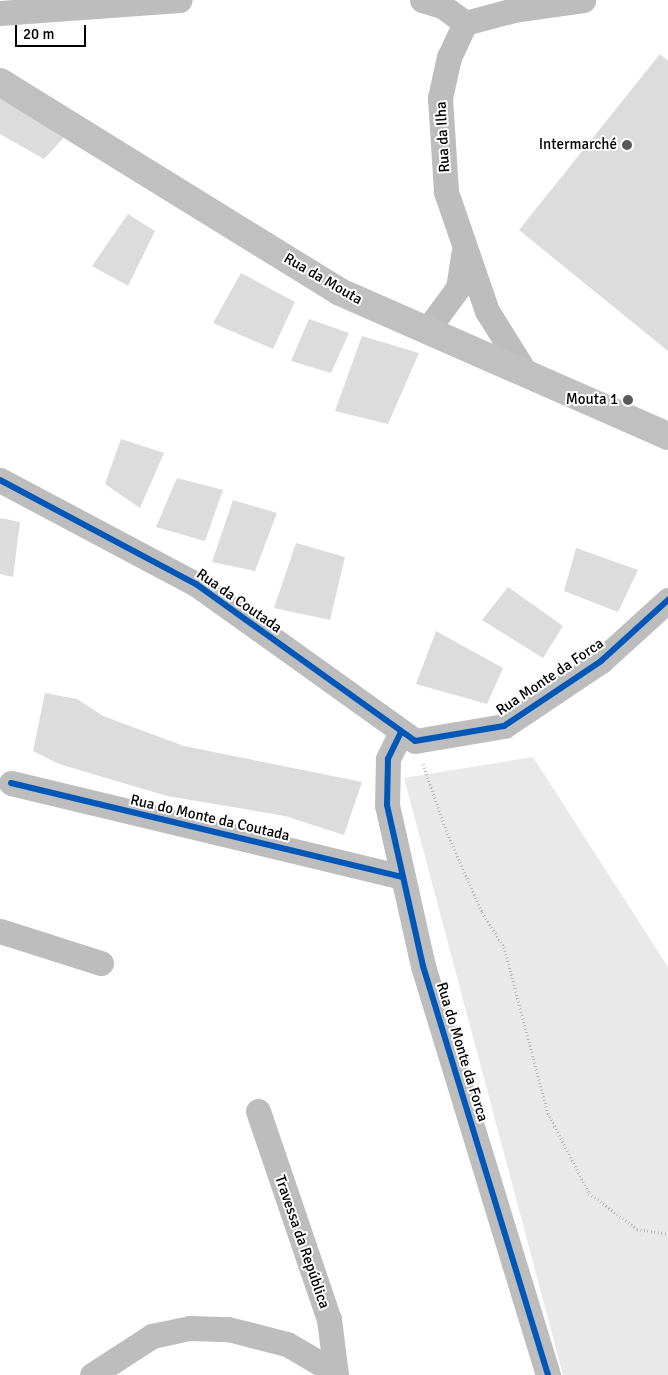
<!DOCTYPE html>
<meta charset="utf-8">
<style>
body{margin:0}
#map{position:relative;width:668px;height:1375px;overflow:hidden;background:#fff;font-family:Signika,sans-serif}
div>[style]{position:absolute}
.green>*{inset:0;background:#e9e9e9}
.building>*{inset:0;background:#dcdcdc}
.path>*{height:3px;margin-top:-1.5px;transform-origin:0;background:repeating-linear-gradient(90deg,#b8b8b8 0 1px,transparent 0 3.5px)}
.street>*{height:25px;margin:-12.5px;padding:0 12.5px;transform-origin:12.5px;border-radius:12.5px;background:#bdbdbd}
.secondary>*{height:28px;margin:-14px;padding:0 14px;transform-origin:14px;border-radius:14px;background:#c0c0c0}
.cycleway>*{height:6px;margin:-3px;padding:0 3px;transform-origin:3px;border-radius:3px;background:#0057b8}
.dots>*{width:14px;height:14px;translate:-50% -50%;box-sizing:border-box;border:2px solid #fff;border-radius:50%}
span{translate:-50% -50%;white-space:nowrap;text-align:center;line-height:1.15;-webkit-text-stroke:4px #fff;paint-order:stroke}
.street-label{font-size:15px;color:#000}
.poi-label{font-size:15px;color:#000}
.right{translate:-100% -50%;text-align:right}
.scale{position:absolute;left:15px;top:25px;width:71px;height:22px;box-sizing:border-box;border:2px solid #000;border-top:0;padding-left:6px;font-size:15px;line-height:18px;white-space:nowrap;color:#000;-webkit-text-stroke:4px #fff;paint-order:stroke}
</style>
<div id="map">
<div class="green">
<div style="clip-path:polygon(533px 757px,668px 967px,668px 1375px,563px 1375px,404px 778px)"></div>
</div>
<div class="building">
<div style="clip-path:polygon(660px 54px,668px 61px,668px 351px,519px 230px)"></div>
<div style="clip-path:polygon(0 93px,69px 132px,44px 159px,0 134px)"></div>
<div style="clip-path:polygon(128px 214px,155px 231px,128px 286px,92px 266px)"></div>
<div style="clip-path:polygon(241px 273px,295px 302px,273px 349px,213px 323px)"></div>
<div style="clip-path:polygon(309px 319px,349px 333px,331px 373px,291px 361px)"></div>
<div style="clip-path:polygon(362px 336px,419px 353px,388px 424px,335px 411px)"></div>
<div style="clip-path:polygon(121px 439px,164px 453px,140px 508px,105px 484px)"></div>
<div style="clip-path:polygon(177px 478px,223px 490px,205px 541px,156px 527px)"></div>
<div style="clip-path:polygon(233px 500px,277px 513px,255px 571px,212px 562px)"></div>
<div style="clip-path:polygon(0 518px,20px 522px,13px 577px,0 574px)"></div>
<div style="clip-path:polygon(296px 543px,345px 557px,330px 620px,274px 608px)"></div>
<div style="clip-path:polygon(576px 548px,638px 570px,618px 612px,564px 591px)"></div>
<div style="clip-path:polygon(508px 587px,563px 626px,543px 658px,482px 620px)"></div>
<div style="clip-path:polygon(436px 631px,503px 668px,487px 704px,416px 684px)"></div>
<div style="clip-path:polygon(45px 693px,77px 699px,103px 716px,184px 746px,362px 782px,344px 835px,285px 816px,167px 796px,59px 764px,33px 751px)"></div>
</div>
<div class="path">
<div style="left:423px;top:764px;width:70px;rotate:70.8deg"></div>
<div style="left:446px;top:830px;width:90px;rotate:66.3deg"></div>
<div style="left:482px;top:912px;width:41px;rotate:57.8deg"></div>
<div style="left:504px;top:947px;width:172px;rotate:75.2deg"></div>
<div style="left:548px;top:1113px;width:90px;rotate:62.9deg"></div>
<div style="left:589px;top:1193px;width:60px;rotate:36.9deg"></div>
<div style="left:637px;top:1229px;width:31px;rotate:9deg"></div>
</div>
<div class="street">
<div style="left:422px;top:0;width:21px;rotate:17deg"></div>
<div style="left:442px;top:6px;width:29px;rotate:36deg"></div>
<div style="left:0;top:13px;width:180px;rotate:-4.1deg"></div>
<div style="left:465px;top:23px;width:38px;rotate:115deg"></div>
<div style="left:449px;top:57px;width:42px;rotate:102.4deg"></div>
<div style="left:440px;top:98px;width:94px;rotate:86.3deg"></div>
<div style="left:446px;top:192px;width:126px;rotate:71deg"></div>
<div style="left:487px;top:311px;width:72px;rotate:58.1deg"></div>
<div style="left:465px;top:23px;width:51px;rotate:-14.9deg"></div>
<div style="left:514px;top:10px;width:70px;rotate:-8.2deg"></div>
<div style="left:427px;top:330px;width:52px;rotate:-53.6deg"></div>
<div style="left:458px;top:288px;width:36px;rotate:-81deg"></div>
<div style="left:0;top:480px;width:222px;rotate:28deg"></div>
<div style="left:196px;top:584px;width:269px;rotate:35.6deg"></div>
<div style="left:415px;top:741px;width:90px;rotate:-9.6deg"></div>
<div style="left:504px;top:726px;width:117px;rotate:-33.8deg"></div>
<div style="left:601px;top:661px;width:91px;rotate:-42.3deg"></div>
<div style="left:401px;top:732px;width:30px;rotate:116deg"></div>
<div style="left:388px;top:759px;width:46px;rotate:91.2deg"></div>
<div style="left:387px;top:805px;width:165px;rotate:77.4deg"></div>
<div style="left:423px;top:966px;width:428px;rotate:73deg"></div>
<div style="left:11px;top:783px;width:403px;rotate:13.5deg"></div>
<div style="left:0;top:931px;width:106px;rotate:17.6deg"></div>
<div style="left:258px;top:1111px;width:220px;rotate:71.2deg"></div>
<div style="left:329px;top:1319px;width:56px;rotate:82.9deg"></div>
<div style="left:92px;top:1375px;width:72px;rotate:-33deg"></div>
<div style="left:152px;top:1336px;width:39px;rotate:-12deg"></div>
<div style="left:190px;top:1328px;width:38px;rotate:2deg"></div>
<div style="left:228px;top:1329px;width:61px;rotate:14.3deg"></div>
<div style="left:287px;top:1344px;width:56px;rotate:30.3deg"></div>
</div>
<div class="secondary">
<div style="left:0;top:82px;width:400px;rotate:31.7deg"></div>
<div style="left:340px;top:292px;width:358px;rotate:23.7deg"></div>
</div>
<div class="cycleway">
<div style="left:0;top:480px;width:222px;rotate:28deg"></div>
<div style="left:196px;top:584px;width:269px;rotate:35.6deg"></div>
<div style="left:415px;top:741px;width:90px;rotate:-9.6deg"></div>
<div style="left:504px;top:726px;width:117px;rotate:-33.8deg"></div>
<div style="left:601px;top:661px;width:91px;rotate:-42.3deg"></div>
<div style="left:401px;top:732px;width:30px;rotate:116deg"></div>
<div style="left:388px;top:759px;width:46px;rotate:91.2deg"></div>
<div style="left:387px;top:805px;width:165px;rotate:77.4deg"></div>
<div style="left:423px;top:966px;width:428px;rotate:73deg"></div>
<div style="left:11px;top:783px;width:403px;rotate:13.5deg"></div>
</div>
<div class="dots">
<div style="left:627px;top:145px;background:#595959"></div>
<div style="left:628px;top:400px;background:#595959"></div>
</div>
<div class="street-label">
<span style="left:443px;top:137px;rotate:-93deg">Rua da Ilha</span>
<span style="left:323px;top:279px;rotate:30deg">Rua da Mouta</span>
<span style="left:239px;top:601px;rotate:35deg">Rua da Coutada</span>
<span style="left:550px;top:677px;rotate:-34deg">Rua Monte da Forca</span>
<span style="left:210px;top:818px;rotate:13deg">Rua do Monte da Coutada</span>
<span style="left:462px;top:1052px;rotate:73deg">Rua do Monte da Forca</span>
<span style="left:302px;top:1242px;rotate:71deg">Travessa da República</span>
</div>
<div class="poi-label">
<span class="right" style="left:617px;top:145px">Intermarché</span>
<span class="right" style="left:618px;top:400px">Mouta 1</span>
</div>
<div class="scale">20 m</div>
</div>
